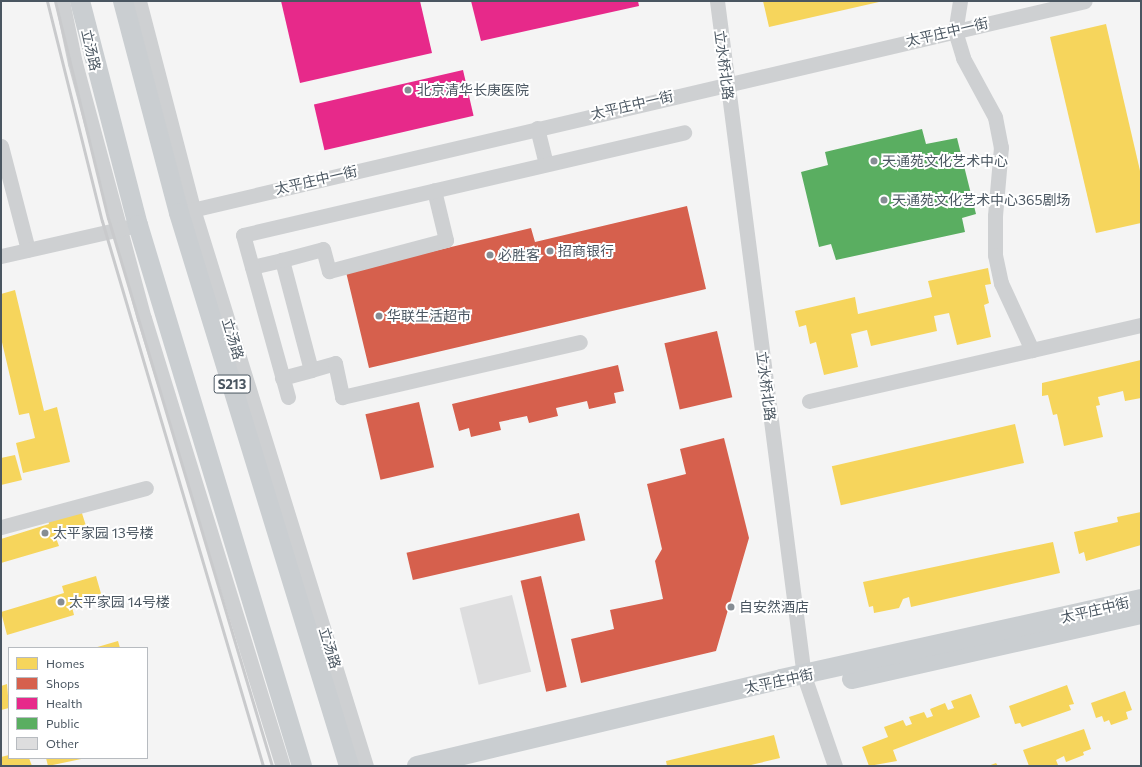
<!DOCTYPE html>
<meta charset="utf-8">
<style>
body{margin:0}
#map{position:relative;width:1142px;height:767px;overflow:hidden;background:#f4f4f4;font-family:Commissioner,"Noto Sans SC",sans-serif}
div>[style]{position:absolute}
.homes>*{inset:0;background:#f6d55c;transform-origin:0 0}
.shops>*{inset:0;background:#d6604d;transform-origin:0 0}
.health>*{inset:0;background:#e7298a;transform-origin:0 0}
.public>*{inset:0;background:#5aae61}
.building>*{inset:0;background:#ddddde;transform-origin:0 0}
.minor>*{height:15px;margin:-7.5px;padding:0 7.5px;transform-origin:7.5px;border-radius:7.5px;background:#ced0d2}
.major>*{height:20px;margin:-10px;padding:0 10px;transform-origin:10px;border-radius:10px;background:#caced1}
.rail>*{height:3px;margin:-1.5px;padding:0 1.5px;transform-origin:1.5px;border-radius:1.5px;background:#c9cacc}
.dots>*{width:11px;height:11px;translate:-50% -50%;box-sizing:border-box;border:2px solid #fff;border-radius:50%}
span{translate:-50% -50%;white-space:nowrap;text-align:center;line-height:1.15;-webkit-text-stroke:4px #fff;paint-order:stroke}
.shield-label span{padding:1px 3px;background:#fff;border:1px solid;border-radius:3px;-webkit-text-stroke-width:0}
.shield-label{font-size:13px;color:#4a5661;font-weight:700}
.street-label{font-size:14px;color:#4a5661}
.poi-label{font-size:14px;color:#4a5661}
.left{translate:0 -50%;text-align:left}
.frame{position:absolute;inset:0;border:2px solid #4a5661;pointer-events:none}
.legend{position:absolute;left:8px;top:647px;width:140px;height:112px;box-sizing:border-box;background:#fff;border:1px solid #b7bbc0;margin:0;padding:5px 7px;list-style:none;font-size:12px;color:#4a5661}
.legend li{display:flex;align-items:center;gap:8px;height:20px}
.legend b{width:20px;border:1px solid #b7bbc0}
</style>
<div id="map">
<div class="homes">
<div style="clip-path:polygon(763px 1px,879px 1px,879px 2px,769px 27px)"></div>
<div style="clip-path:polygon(1106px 24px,1141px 175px,1141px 223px,1096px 233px,1050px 37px)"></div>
<div style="clip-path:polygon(988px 268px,991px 284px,985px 285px,989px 303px,984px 305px,991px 337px,957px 345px,949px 313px,934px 316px,937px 331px,871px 346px,867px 330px,851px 334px,858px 367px,824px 375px,816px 342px,810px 344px,806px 325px,799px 327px,795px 311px,855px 297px,858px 314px,932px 297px,928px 281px)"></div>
<div style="clip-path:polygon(15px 290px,44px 411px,57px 407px,70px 462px,23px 473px,16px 443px,35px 438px,29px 413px,19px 415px,1px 338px,1px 294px)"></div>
<div style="clip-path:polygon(1141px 360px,1141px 398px,1125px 401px,1123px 391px,1098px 397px,1100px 405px,1096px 406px,1103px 437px,1064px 446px,1057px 414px,1053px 415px,1048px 395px,1042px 396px,1042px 383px)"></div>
<div style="left:1015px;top:424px;width:40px;height:188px;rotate:77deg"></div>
<div style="clip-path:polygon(15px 455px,22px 480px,1px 485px,1px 458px)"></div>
<div style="clip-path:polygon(80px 507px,87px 529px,56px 538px,59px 546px,1px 563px,1px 539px,49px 524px,47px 517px)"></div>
<div style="clip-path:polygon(1141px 512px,1141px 545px,1086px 561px,1084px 552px,1079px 554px,1074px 532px,1118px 522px,1117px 517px)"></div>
<div style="clip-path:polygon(1053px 542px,1060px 573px,911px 607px,909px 597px,903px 599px,899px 608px,874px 613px,873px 606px,869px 607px,863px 582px)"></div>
<div style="clip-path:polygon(96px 576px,102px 597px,72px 607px,74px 615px,7px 635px,1px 612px,64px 593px,62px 586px)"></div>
<div style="clip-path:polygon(118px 641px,120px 648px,94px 648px)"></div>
<div style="clip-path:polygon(7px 684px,9px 708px,1px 710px,1px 686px)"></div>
<div style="clip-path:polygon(1067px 685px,1074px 704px,1069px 705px,1071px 710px,1022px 727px,1020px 723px,1015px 724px,1009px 706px)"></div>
<div style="clip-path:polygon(1125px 691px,1132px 710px,1126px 712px,1128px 719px,1111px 725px,1109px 720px,1104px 722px,1102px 716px,1096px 718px,1091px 703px)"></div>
<div style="clip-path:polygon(971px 694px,980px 717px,893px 750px,897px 761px,869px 766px,862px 747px,888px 737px,884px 727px,903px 720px,906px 726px,912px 724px,909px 717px,924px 712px,927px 718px,933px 716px,930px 709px,945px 703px,948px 710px,954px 708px,951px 701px)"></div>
<div style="clip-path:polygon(1084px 729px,1091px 749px,1083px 752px,1084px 755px,1066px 762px,1064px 756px,1056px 760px,1058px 765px,1054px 766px,1029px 766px,1023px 750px)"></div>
<div style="clip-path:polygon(774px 735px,780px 758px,747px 766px,667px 766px,666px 761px)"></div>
<div style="clip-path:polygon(9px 755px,9px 758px,29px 758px,32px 766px,1px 766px,1px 757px)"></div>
<div style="clip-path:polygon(46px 758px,86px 758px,48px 766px)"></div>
<div style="clip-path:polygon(996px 763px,998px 766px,988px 766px)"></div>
</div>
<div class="shops">
<div style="clip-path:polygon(687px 206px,706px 289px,369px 368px,346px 272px,531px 228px,535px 242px)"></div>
<div style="left:717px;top:331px;width:68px;height:54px;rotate:77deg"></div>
<div style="clip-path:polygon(618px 365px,624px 391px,614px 393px,616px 403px,589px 409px,587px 401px,556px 408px,558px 416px,529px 423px,527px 416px,499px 422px,501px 430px,471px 437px,469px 428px,459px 431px,452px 404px)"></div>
<div style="left:419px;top:402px;width:67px;height:55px;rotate:77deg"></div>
<div style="clip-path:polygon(724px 438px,749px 538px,716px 651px,581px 683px,571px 639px,614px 629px,610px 610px,663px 599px,655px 561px,662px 549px,647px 484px,686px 474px,680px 449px)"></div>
<div style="left:579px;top:513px;width:28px;height:177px;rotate:77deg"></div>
<div style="left:541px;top:576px;width:114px;height:21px;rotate:77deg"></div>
</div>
<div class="health">
<div style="clip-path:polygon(281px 1px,420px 1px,432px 53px,300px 83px)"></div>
<div style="clip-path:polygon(471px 1px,638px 1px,639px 6px,481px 41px)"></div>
<div style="left:463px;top:70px;width:47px;height:153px;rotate:77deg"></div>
</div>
<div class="public">
<div style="clip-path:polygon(922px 129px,926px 144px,957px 138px,976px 214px,962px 218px,965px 232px,836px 260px,831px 244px,819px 247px,801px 172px,828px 165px,825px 152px)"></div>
</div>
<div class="building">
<div style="left:512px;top:595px;width:79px;height:54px;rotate:76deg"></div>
</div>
<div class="minor">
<div style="left:62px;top:1px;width:63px;rotate:78.2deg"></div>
<div style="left:75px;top:63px;width:264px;rotate:74.9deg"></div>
<div style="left:144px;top:318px;width:469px;rotate:72.8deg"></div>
<div style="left:139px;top:1px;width:215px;rotate:75.4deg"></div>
<div style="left:193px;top:209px;width:583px;rotate:72.75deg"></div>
<div style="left:717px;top:1px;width:681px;rotate:82.66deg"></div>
<div style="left:804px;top:676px;width:95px;rotate:71deg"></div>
<div style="left:960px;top:1px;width:30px;rotate:99deg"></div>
<div style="left:955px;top:31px;width:28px;rotate:73deg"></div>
<div style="left:963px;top:58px;width:67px;rotate:61.5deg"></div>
<div style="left:995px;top:117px;width:31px;rotate:79deg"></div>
<div style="left:1001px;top:147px;width:69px;rotate:95deg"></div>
<div style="left:995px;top:216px;width:39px;rotate:90deg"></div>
<div style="left:995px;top:255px;width:29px;rotate:78deg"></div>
<div style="left:1001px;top:283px;width:74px;rotate:65.2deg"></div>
<div style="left:537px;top:128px;width:37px;rotate:76deg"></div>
<div style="left:1px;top:146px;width:107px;rotate:75.4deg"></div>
<div style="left:179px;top:213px;width:930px;rotate:-13.17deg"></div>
<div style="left:1px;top:256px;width:131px;rotate:-12.8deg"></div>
<div style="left:252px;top:267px;width:31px;rotate:-13deg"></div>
<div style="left:311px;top:370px;width:25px;rotate:-16deg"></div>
<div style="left:335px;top:363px;width:35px;rotate:78deg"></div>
<div style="left:342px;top:397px;width:244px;rotate:-13deg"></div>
<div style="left:282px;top:378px;width:30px;rotate:-15deg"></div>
<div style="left:311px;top:370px;width:114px;rotate:-104.8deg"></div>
<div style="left:282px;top:260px;width:42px;rotate:-15deg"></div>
<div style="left:323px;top:249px;width:23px;rotate:75deg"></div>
<div style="left:329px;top:271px;width:121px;rotate:-14.8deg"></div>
<div style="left:446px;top:240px;width:51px;rotate:-103.5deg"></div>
<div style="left:288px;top:397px;width:168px;rotate:-105.5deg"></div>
<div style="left:243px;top:235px;width:453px;rotate:-13.1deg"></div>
<div style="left:809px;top:401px;width:341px;rotate:-12.9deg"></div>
<div style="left:1px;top:527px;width:150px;rotate:-15.1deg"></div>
</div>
<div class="major">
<div style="left:80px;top:1px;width:231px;rotate:75.5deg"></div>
<div style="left:138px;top:225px;width:565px;rotate:73.14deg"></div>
<div style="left:123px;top:1px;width:219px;rotate:75.2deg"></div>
<div style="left:179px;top:213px;width:579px;rotate:72.91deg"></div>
<div style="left:852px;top:679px;width:296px;rotate:-12.7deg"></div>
<div style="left:417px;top:766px;width:374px;rotate:-13.4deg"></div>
<div style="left:781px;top:679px;width:369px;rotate:-12.5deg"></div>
</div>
<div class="rail">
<div style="left:47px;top:1px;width:227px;rotate:76deg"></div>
<div style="left:102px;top:221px;width:568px;rotate:73.54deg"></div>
<div style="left:55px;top:1px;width:223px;rotate:76.3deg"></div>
<div style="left:108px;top:218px;width:572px;rotate:73.34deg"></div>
</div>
<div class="dots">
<div style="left:408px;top:90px;background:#868d94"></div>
<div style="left:874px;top:161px;background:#868d94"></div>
<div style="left:884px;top:200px;background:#868d94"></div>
<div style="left:550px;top:251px;background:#868d94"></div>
<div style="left:490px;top:255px;background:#868d94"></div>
<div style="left:379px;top:316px;background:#868d94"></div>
<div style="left:45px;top:533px;background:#868d94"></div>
<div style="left:61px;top:602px;background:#868d94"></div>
<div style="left:731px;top:607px;background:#868d94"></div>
</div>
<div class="shield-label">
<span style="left:232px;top:384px">S213</span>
</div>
<div class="street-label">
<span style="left:947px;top:32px;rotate:-13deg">太平庄中一街</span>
<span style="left:91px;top:50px;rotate:77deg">立汤路</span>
<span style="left:724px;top:65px;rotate:83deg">立水桥北路</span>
<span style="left:632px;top:105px;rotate:-13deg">太平庄中一街</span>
<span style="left:316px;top:180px;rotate:-13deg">太平庄中一街</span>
<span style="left:233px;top:339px;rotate:73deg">立汤路</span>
<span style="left:766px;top:386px;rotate:83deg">立水桥北路</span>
<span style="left:1095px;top:610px;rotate:-13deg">太平庄中街</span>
<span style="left:330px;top:648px;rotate:73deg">立汤路</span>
<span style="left:779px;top:681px;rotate:-12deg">太平庄中街</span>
</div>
<div class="poi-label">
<span class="left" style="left:417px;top:90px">北京清华长庚医院</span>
<span class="left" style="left:882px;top:161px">天通苑文化艺术中心</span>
<span class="left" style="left:892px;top:200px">天通苑文化艺术中心365剧场</span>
<span class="left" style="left:558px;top:251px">招商银行</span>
<span class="left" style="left:498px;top:255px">必胜客</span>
<span class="left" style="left:387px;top:316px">华联生活超市</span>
<span class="left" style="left:53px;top:533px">太平家园 13号楼</span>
<span class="left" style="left:69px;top:602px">太平家园 14号楼</span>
<span class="left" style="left:739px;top:607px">自安然酒店</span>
</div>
<div class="frame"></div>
<ul class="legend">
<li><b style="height:11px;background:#f6d55c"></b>Homes</li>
<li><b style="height:11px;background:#d6604d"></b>Shops</li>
<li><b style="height:11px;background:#e7298a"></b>Health</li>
<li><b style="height:11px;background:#5aae61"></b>Public</li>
<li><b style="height:11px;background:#ddddde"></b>Other</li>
</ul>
</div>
